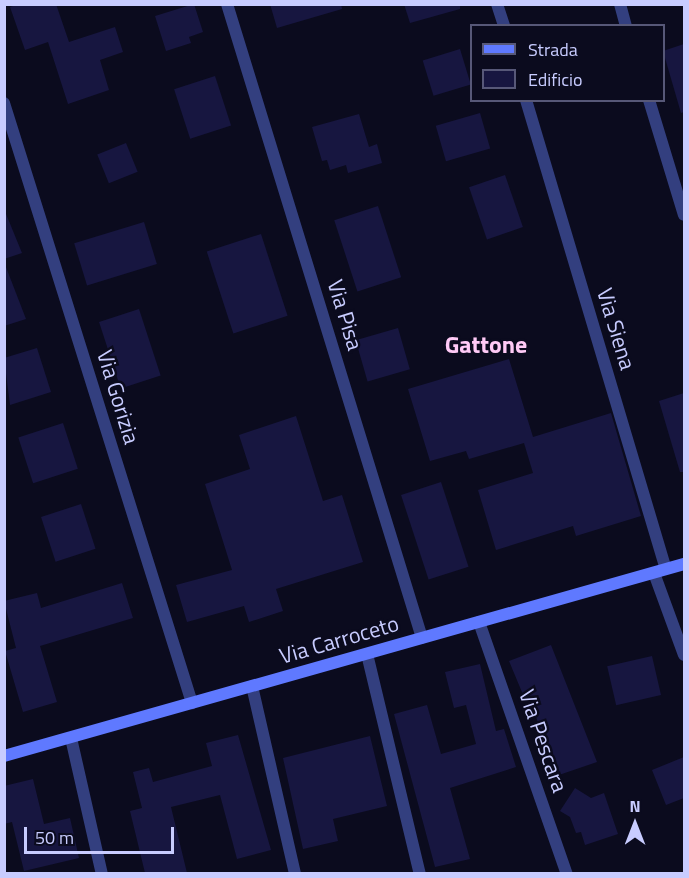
<!DOCTYPE html>
<style>
body{margin:0}
#map{position:relative;width:689px;height:878px;overflow:hidden;background:#0b0b1e;font-family:"Titillium Web",sans-serif}
div>[style]{position:absolute}
.building>*{inset:0;background:#171640;transform-origin:0 0}
.street>*{height:12px;margin:-6px;padding:0 6px;transform-origin:6px;border-radius:6px;background:#333f7f}
.secondary>*{height:12px;margin:-6px;padding:0 6px;transform-origin:6px;border-radius:6px;background:#5f79ff}
span{translate:-50% -50%;white-space:nowrap;text-align:center;line-height:1.15;-webkit-text-stroke:5px #0b0b1e;paint-order:stroke}
.street-label{font-size:22px;color:#c8ccff}
.neighbourhood-label{font-size:24px;color:#ffcaf6;font-weight:700}
.frame{position:absolute;inset:0;border:6px solid #c8ccff;pointer-events:none}
.legend{position:absolute;left:470px;top:24px;width:195px;height:78px;box-sizing:border-box;background:#0b0b1e;border:2px solid #575878;margin:0;padding:8px 10px;list-style:none;font-size:18px;color:#c8ccff}
.legend li{display:flex;align-items:center;gap:12px;height:30px}
.legend b{width:30px;border:2px solid #575878}
.north{position:absolute;left:605px;top:794px;width:60px;height:60px;-webkit-text-stroke:4px #0b0b1e;paint-order:stroke;rotate:0deg;font-size:16px;font-weight:700;line-height:24px;text-align:center;color:#c8ccff}
.north::after{content:'';display:block;margin:auto;width:21px;height:27px;background:#c8ccff;clip-path:polygon(50% 0,100% 100%,50% 72%,0 100%)}
.scale{position:absolute;left:24px;top:827px;width:150px;height:27px;box-sizing:border-box;border:3px solid #c8ccff;border-top:0;padding-left:8px;font-size:18px;line-height:21px;white-space:nowrap;color:#c8ccff;-webkit-text-stroke:4px #0b0b1e;paint-order:stroke}
</style>
<div id="map">
<div class="building">
<div style="clip-path:polygon(19px 4px,56px 4px,69px 42px,115px 27px,123px 52px,100px 60px,109px 90px,68px 104px,48px 42px,25px 50px,10px 7px)"></div>
<div style="clip-path:polygon(194px 4px,203px 32px,189px 37px,191px 43px,166px 51px,155px 16px)"></div>
<div style="clip-path:polygon(270px 4px,341px 4px,342px 9px,277px 28px)"></div>
<div style="clip-path:polygon(404px 4px,460px 4px,460px 9px,410px 23px)"></div>
<div style="clip-path:polygon(684px 44px,684px 112px,681px 113px,663px 51px)"></div>
<div style="left:460px;top:49px;width:37px;height:39px;rotate:73deg"></div>
<div style="left:215px;top:76px;width:52px;height:43px;rotate:72deg"></div>
<div style="left:480px;top:113px;width:37px;height:46px;rotate:74deg"></div>
<div style="clip-path:polygon(359px 114px,369px 147px,377px 144px,382px 163px,348px 173px,346px 165px,330px 170px,327px 160px,322px 161px,312px 127px)"></div>
<div style="left:126px;top:143px;width:31px;height:31px;rotate:68deg"></div>
<div style="left:505px;top:175px;width:55px;height:38px;rotate:71deg"></div>
<div style="left:378px;top:206px;width:75px;height:46px;rotate:72deg"></div>
<div style="clip-path:polygon(4px 209px,22px 253px,4px 259px)"></div>
<div style="left:144px;top:222px;width:44px;height:73px;rotate:73deg"></div>
<div style="left:261px;top:234px;width:86px;height:57px;rotate:72deg"></div>
<div style="clip-path:polygon(4px 262px,26px 319px,4px 326px)"></div>
<div style="left:139px;top:309px;width:70px;height:42px;rotate:72deg"></div>
<div style="left:398px;top:328px;width:43px;height:44px;rotate:74deg"></div>
<div style="clip-path:polygon(37px 348px,51px 392px,10px 405px,4px 358px)"></div>
<div style="clip-path:polygon(509px 359px,533px 437px,611px 413px,641px 516px,576px 536px,573px 526px,496px 550px,478px 490px,533px 473px,524px 443px,469px 459px,466px 451px,430px 461px,408px 389px)"></div>
<div style="clip-path:polygon(684px 393px,684px 472px,680px 472px,659px 401px)"></div>
<div style="clip-path:polygon(296px 416px,323px 501px,342px 495px,363px 562px,276px 589px,283px 611px,249px 622px,244px 606px,187px 622px,176px 585px,232px 570px,205px 484px,250px 469px,239px 435px)"></div>
<div style="left:63px;top:423px;width:48px;height:47px;rotate:72deg"></div>
<div style="left:441px;top:482px;width:89px;height:42px;rotate:72deg"></div>
<div style="left:81px;top:504px;width:47px;height:42px;rotate:72deg"></div>
<div style="clip-path:polygon(122px 583px,133px 618px,40px 646px,57px 702px,23px 712px,5px 651px,16px 648px,4px 601px,37px 593px,41px 608px)"></div>
<div style="clip-path:polygon(551px 645px,597px 762px,556px 776px,529px 696px,524px 697px,509px 661px)"></div>
<div style="left:652px;top:656px;width:40px;height:46px;rotate:77deg"></div>
<div style="clip-path:polygon(480px 664px,496px 731px,504px 729px,516px 767px,450px 788px,470px 859px,435px 867px,394px 714px,427px 705px,441px 754px,476px 744px,466px 705px,454px 708px,445px 672px)"></div>
<div style="clip-path:polygon(238px 735px,271px 850px,237px 859px,220px 795px,171px 807px,187px 873px,145px 873px,130px 811px,142px 808px,133px 772px,149px 768px,153px 782px,212px 766px,206px 743px)"></div>
<div style="clip-path:polygon(370px 736px,387px 806px,333px 819px,338px 841px,303px 849px,283px 758px)"></div>
<div style="clip-path:polygon(684px 757px,684px 798px,666px 805px,652px 770px)"></div>
<div style="clip-path:polygon(33px 779px,44px 824px,70px 818px,79px 858px,24px 871px,12px 822px,4px 824px,4px 786px)"></div>
<div style="clip-path:polygon(575px 788px,591px 798px,604px 793px,618px 834px,585px 845px,581px 832px,576px 833px,570px 817px,560px 811px)"></div>
</div>
<div class="street">
<div style="left:227px;top:4px;width:663px;rotate:72.9deg"></div>
<div style="left:497px;top:4px;width:23px;rotate:72deg"></div>
<div style="left:620px;top:4px;width:23px;rotate:75deg"></div>
<div style="left:526px;top:100px;width:489px;rotate:73.4deg"></div>
<div style="left:649px;top:100px;width:120px;rotate:73.1deg"></div>
<div style="left:4px;top:103px;width:629px;rotate:72.6deg"></div>
<div style="left:654px;top:573px;width:87px;rotate:69.9deg"></div>
<div style="left:479px;top:622px;width:267px;rotate:70.8deg"></div>
<div style="left:367px;top:654px;width:226px;rotate:76.5deg"></div>
<div style="left:252px;top:686px;width:193px;rotate:77.1deg"></div>
<div style="left:71px;top:738px;width:139px;rotate:77.2deg"></div>
</div>
<div class="secondary">
<div style="left:4px;top:756px;width:707px;rotate:-15.77deg"></div>
</div>
<div class="street-label">
<span style="left:345px;top:315px;rotate:73deg">Via Pisa</span>
<span style="left:616px;top:329px;rotate:73deg">Via Siena</span>
<span style="left:118px;top:397px;rotate:73deg">Via Gorizia</span>
<span style="left:339px;top:640px;rotate:-16deg">Via Carroceto</span>
<span style="left:543px;top:741px;rotate:71deg">Via Pescara</span>
</div>
<div class="neighbourhood-label">
<span style="left:486px;top:345px">Gattone</span>
</div>
<div class="frame"></div>
<ul class="legend">
<li><b style="height:8px;background:#5f79ff"></b>Strada</li>
<li><b style="height:16px;background:#171640"></b>Edificio</li>
</ul>
<div class="north">N</div>
<div class="scale">50 m</div>
</div>
